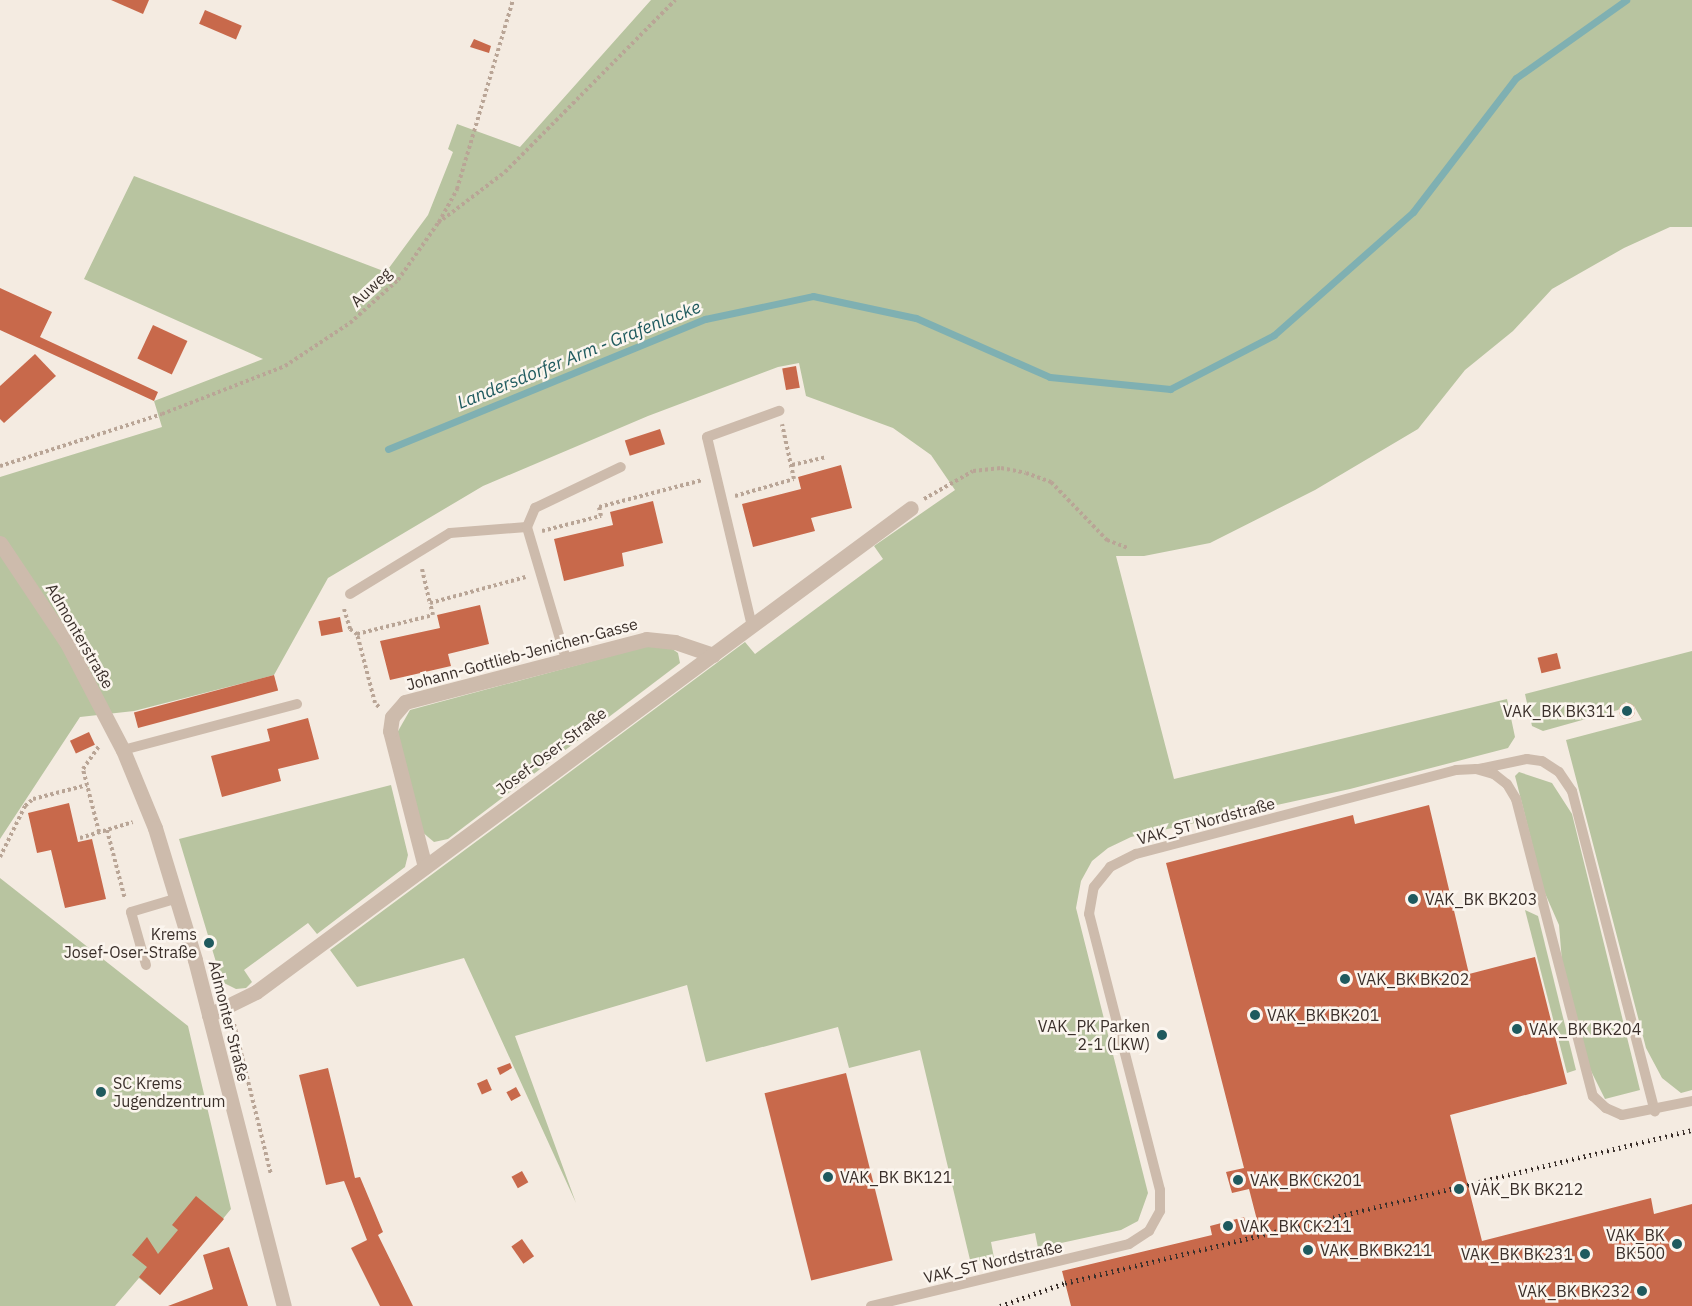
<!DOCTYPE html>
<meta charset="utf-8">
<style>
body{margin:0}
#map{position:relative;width:1692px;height:1306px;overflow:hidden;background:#f4ebe1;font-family:"IBM Plex Sans",sans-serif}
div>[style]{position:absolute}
.green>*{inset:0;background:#b8c4a0}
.stream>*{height:7px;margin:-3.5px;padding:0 3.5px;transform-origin:3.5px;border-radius:3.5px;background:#7fb0b2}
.building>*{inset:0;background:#c8694b;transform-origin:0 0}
.round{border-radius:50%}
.path>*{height:4px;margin-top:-2px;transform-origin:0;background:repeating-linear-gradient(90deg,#b9a596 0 3px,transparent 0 6px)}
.service>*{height:10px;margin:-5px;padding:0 5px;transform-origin:5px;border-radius:5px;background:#cdbbac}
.minor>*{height:15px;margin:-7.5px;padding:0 7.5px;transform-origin:7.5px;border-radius:7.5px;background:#cdbbac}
.rail>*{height:4.5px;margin-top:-2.25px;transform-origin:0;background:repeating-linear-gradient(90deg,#3b302b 0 1.5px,transparent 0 6px)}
.dots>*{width:16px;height:16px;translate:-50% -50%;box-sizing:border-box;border:3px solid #fbf5ee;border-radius:50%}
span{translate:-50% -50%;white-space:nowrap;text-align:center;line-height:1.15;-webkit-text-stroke:5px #fbf5ee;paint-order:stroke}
.street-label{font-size:16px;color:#3b302b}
.poi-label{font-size:16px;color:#3b302b}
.right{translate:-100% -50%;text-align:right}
.left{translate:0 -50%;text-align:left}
.water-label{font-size:18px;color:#1f5a5e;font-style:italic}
</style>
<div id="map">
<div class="green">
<div style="clip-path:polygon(651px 0,1692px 0,1692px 227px,1670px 227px,1624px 248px,1552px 289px,1513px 331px,1465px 370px,1418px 429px,1315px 490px,1210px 543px,1144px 556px,1116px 556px,1174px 779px,1507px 699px,1515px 737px,1508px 748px,1350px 789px,1131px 837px,1108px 848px,1092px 861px,1081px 881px,1076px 908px,1148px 1193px,1138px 1221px,1121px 1230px,1038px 1248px,1035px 1233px,991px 1242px,994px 1258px,971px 1264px,920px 1050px,849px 1068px,838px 1027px,706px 1062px,687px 985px,515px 1036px,576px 1203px,464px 958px,357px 987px,330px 950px,745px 642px,755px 654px,883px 559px,874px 546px,955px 490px,931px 455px,893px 428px,806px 396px,799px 363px,778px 367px,648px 416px,483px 486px,328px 578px,274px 675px,134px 711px,80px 717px,0 839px,0 477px,162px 427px,154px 401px,263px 359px,84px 279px,134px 176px,386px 272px,428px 215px,453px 152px,448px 149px,457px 124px,520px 147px)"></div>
<div style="clip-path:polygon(648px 646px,671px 648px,678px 653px,680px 663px,448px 839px,434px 842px,421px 831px,397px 733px,410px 710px)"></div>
<div style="clip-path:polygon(1692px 651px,1692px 1090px,1681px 1093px,1662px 1078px,1646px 1048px,1566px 740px,1642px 720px,1634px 706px,1626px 702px,1618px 710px,1543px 731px,1532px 726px,1525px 694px)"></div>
<div style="clip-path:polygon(1519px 772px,1552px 783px,1572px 814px,1640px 1090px,1605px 1099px,1587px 1063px,1562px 962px,1559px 925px,1544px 891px,1515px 776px)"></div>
<div style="clip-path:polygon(391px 785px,408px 855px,405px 867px,317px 934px,308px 923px,244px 970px,252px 982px,246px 988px,236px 989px,222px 982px,179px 839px)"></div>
<div style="clip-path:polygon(0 878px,188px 1026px,231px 1209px,160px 1295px,139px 1278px,115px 1306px,0 1306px)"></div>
<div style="clip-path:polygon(1525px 910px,1538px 916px,1576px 1070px,1567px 1073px)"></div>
</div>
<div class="stream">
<div style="left:388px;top:449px;width:343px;rotate:-22.3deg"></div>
<div style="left:705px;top:319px;width:110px;rotate:-12deg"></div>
<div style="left:813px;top:296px;width:105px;rotate:12.1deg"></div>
<div style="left:916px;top:318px;width:146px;rotate:23.8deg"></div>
<div style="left:1050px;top:377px;width:121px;rotate:5.7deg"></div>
<div style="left:1170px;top:389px;width:117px;rotate:-27.4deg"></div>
<div style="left:1274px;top:335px;width:186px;rotate:-41.5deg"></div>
<div style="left:1413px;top:212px;width:169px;rotate:-52.5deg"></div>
<div style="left:1516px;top:78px;width:135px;rotate:-35.3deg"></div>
</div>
<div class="building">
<div style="clip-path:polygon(111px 0,149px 0,143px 14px)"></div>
<div style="left:205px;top:10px;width:40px;height:15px;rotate:23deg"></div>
<div style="clip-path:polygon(474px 39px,491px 46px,489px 53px,470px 47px)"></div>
<div style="clip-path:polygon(0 288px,52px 312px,40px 337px,158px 392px,154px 401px,0 330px)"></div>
<div style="left:153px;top:325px;width:38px;height:37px;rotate:25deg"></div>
<div style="clip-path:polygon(35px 354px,56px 376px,4px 423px,0 419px,0 386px)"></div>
<div style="left:796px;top:366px;width:22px;height:14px;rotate:80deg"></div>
<div style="left:660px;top:429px;width:16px;height:37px;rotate:72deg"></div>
<div style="clip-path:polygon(841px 465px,852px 508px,811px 518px,815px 531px,753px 547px,742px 504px,801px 489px,798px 477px)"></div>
<div style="clip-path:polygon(653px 501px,663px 543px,622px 553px,624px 566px,564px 581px,554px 539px,613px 525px,610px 512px)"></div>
<div style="clip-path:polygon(480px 605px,489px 644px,448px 654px,451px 666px,390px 680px,380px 641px,440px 628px,437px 615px)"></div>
<div style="left:340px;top:617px;width:15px;height:22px;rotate:79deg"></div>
<div style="left:1557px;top:653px;width:16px;height:20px;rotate:76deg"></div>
<div style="left:274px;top:675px;width:16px;height:145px;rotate:75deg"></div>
<div class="round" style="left:1619px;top:703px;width:16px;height:16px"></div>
<div style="clip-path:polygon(308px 718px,319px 759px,278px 769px,281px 781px,222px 797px,211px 756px,270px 741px,267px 729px)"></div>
<div style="left:89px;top:732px;width:14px;height:21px;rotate:65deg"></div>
<div style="clip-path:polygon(69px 803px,78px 842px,92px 839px,106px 899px,65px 908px,51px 850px,37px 853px,28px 813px)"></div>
<div style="clip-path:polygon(1429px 805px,1469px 974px,1535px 957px,1567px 1084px,1450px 1115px,1482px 1241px,1651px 1198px,1654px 1214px,1692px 1204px,1692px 1306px,1071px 1306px,1062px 1271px,1212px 1235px,1210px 1226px,1244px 1217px,1247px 1227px,1258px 1224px,1249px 1189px,1232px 1193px,1226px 1172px,1244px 1168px,1166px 863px,1353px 815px,1355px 824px)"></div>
<div style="clip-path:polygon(510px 1063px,512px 1068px,500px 1075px,497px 1068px)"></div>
<div style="clip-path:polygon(328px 1068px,355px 1178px,360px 1177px,383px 1232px,378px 1235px,413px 1306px,380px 1306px,351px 1248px,367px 1240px,344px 1181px,326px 1185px,299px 1075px)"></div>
<div style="left:846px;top:1073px;width:193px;height:84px;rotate:76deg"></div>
<div style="left:487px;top:1079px;width:12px;height:11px;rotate:66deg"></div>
<div style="left:516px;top:1087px;width:10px;height:11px;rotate:61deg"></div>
<div style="left:522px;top:1171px;width:13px;height:12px;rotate:61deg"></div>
<div style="clip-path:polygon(196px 1196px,224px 1219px,160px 1295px,139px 1277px,147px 1267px,132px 1255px,147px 1237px,158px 1254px,178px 1230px,172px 1225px)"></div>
<div style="left:522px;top:1239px;width:21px;height:13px;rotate:55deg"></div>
<div style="clip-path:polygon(229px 1247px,248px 1306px,168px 1306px,213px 1289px,203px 1255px)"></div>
</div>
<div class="path">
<div style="left:439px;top:222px;width:38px;rotate:-61deg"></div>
<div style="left:457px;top:189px;width:197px;rotate:-73.5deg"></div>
<div style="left:792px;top:465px;width:35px;rotate:-13deg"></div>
<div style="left:0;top:466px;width:170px;rotate:-17.8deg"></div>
<div style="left:162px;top:414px;width:132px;rotate:-21.3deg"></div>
<div style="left:285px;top:366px;width:78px;rotate:-33.5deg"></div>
<div style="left:350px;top:323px;width:64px;rotate:-41.9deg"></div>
<div style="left:398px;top:280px;width:70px;rotate:-54.9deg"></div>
<div style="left:438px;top:223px;width:84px;rotate:-37.3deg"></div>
<div style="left:505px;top:172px;width:242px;rotate:-45.3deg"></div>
<div style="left:735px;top:496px;width:61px;rotate:-16.1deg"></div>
<div style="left:794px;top:479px;width:56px;rotate:-102.3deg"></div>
<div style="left:924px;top:499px;width:56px;rotate:-29.7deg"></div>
<div style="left:973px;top:471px;width:28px;rotate:-6deg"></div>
<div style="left:1001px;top:468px;width:25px;rotate:11deg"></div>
<div style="left:1026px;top:473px;width:27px;rotate:20deg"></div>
<div style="left:1051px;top:482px;width:81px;rotate:46deg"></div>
<div style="left:1107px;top:540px;width:22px;rotate:21deg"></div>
<div style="left:542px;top:531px;width:61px;rotate:-14.3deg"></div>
<div style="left:601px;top:516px;width:9px;rotate:-103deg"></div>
<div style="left:599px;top:507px;width:107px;rotate:-14.6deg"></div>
<div style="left:422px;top:569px;width:35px;rotate:77deg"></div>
<div style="left:344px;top:609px;width:21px;rotate:73deg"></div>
<div style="left:350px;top:629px;width:9px;rotate:36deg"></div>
<div style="left:379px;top:707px;width:6px;rotate:-135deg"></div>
<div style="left:375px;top:703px;width:71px;rotate:-104.6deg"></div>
<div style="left:357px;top:634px;width:78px;rotate:-14deg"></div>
<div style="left:433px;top:615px;width:12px;rotate:-104deg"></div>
<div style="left:430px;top:603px;width:99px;rotate:-15.2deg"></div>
<div style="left:107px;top:830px;width:71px;rotate:75.4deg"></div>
<div style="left:99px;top:832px;width:65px;rotate:-104.3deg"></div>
<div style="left:83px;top:769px;width:29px;rotate:-55deg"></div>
<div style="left:80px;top:838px;width:55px;rotate:-16.8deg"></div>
<div style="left:0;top:857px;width:57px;rotate:-63.9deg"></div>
<div style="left:25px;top:806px;width:11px;rotate:-41deg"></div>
<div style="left:33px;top:799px;width:56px;rotate:-14.5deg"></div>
<div style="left:234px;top:1024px;width:155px;rotate:76.2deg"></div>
</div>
<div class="service">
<div style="left:350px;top:594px;width:117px;rotate:-31.4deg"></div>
<div style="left:450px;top:533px;width:77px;rotate:-4.5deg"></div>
<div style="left:752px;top:626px;width:194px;rotate:-103.4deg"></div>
<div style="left:707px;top:437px;width:77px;rotate:-19.9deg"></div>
<div style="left:566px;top:659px;width:138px;rotate:-106.5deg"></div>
<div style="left:527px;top:527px;width:21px;rotate:-67deg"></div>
<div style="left:535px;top:508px;width:95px;rotate:-25.5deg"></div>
<div style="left:123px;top:750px;width:180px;rotate:-14.8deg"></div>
<div style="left:1479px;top:769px;width:49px;rotate:-11.8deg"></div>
<div style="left:1527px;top:759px;width:15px;rotate:8deg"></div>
<div style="left:1542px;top:761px;width:20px;rotate:33deg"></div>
<div style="left:1559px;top:772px;width:23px;rotate:56deg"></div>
<div style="left:1572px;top:791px;width:331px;rotate:75.5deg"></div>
<div style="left:146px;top:965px;width:55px;rotate:-105.8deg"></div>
<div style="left:131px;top:912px;width:49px;rotate:-16.6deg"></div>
<div style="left:871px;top:1306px;width:265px;rotate:-13.5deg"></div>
<div style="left:1129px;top:1244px;width:24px;rotate:-33deg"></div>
<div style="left:1149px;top:1231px;width:23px;rotate:-61deg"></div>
<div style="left:1160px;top:1211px;width:21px;rotate:-90deg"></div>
<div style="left:1160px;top:1190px;width:285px;rotate:-104.4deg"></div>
<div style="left:1089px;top:914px;width:27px;rotate:-80deg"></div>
<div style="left:1094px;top:887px;width:26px;rotate:-51deg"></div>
<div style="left:1110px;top:867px;width:29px;rotate:-27deg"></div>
<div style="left:1136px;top:854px;width:331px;rotate:-14.7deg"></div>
<div style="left:1456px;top:770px;width:20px;rotate:-3deg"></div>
<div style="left:1476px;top:769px;width:19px;rotate:16deg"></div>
<div style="left:1494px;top:774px;width:16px;rotate:38deg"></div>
<div style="left:1507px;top:784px;width:17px;rotate:59deg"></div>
<div style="left:1516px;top:799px;width:307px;rotate:75.5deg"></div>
<div style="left:1593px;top:1096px;width:18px;rotate:43deg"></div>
<div style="left:1606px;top:1108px;width:17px;rotate:24deg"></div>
<div style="left:1622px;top:1115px;width:71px;rotate:-11.3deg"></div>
</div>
<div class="minor">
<div style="left:0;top:543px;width:120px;rotate:56.2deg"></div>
<div style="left:67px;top:643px;width:121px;rotate:62.4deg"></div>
<div style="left:123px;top:750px;width:84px;rotate:67.7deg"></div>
<div style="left:155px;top:828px;width:138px;rotate:73.1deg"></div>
<div style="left:195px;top:960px;width:357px;rotate:75.6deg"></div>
<div style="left:425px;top:867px;width:140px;rotate:-104.4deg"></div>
<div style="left:390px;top:731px;width:14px;rotate:-82deg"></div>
<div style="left:392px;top:717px;width:20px;rotate:-49deg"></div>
<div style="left:405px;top:702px;width:249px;rotate:-14.6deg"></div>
<div style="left:646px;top:639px;width:29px;rotate:6deg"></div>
<div style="left:675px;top:642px;width:40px;rotate:18.9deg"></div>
<div style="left:209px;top:1015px;width:52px;rotate:-26.1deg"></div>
<div style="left:256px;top:992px;width:814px;rotate:-36.46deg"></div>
</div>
<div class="rail">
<div style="left:1000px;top:1306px;width:69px;rotate:-19.5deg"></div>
<div style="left:1065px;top:1283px;width:645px;rotate:-13.71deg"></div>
</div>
<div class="dots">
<div style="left:1627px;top:711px;background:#1f5a5e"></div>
<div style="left:1413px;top:899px;background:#1f5a5e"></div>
<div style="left:209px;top:943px;background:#1f5a5e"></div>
<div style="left:1345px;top:979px;background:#1f5a5e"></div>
<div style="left:1255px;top:1015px;background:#1f5a5e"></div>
<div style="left:1517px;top:1029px;background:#1f5a5e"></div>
<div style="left:1162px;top:1035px;background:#1f5a5e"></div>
<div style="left:101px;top:1092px;background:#1f5a5e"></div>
<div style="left:828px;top:1177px;background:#1f5a5e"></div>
<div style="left:1238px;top:1180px;background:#1f5a5e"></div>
<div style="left:1459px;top:1189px;background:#1f5a5e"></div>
<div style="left:1228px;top:1226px;background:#1f5a5e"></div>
<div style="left:1677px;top:1244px;background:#1f5a5e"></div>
<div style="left:1308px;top:1250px;background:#1f5a5e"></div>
<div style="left:1585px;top:1254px;background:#1f5a5e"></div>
<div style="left:1642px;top:1291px;background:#1f5a5e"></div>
</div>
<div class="street-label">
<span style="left:371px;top:287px;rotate:-43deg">Auweg</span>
<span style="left:80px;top:636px;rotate:60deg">Admonterstraße</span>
<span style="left:522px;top:654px;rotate:-15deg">Johann-Gottlieb-Jenichen-Gasse</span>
<span style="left:551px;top:751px;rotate:-37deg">Josef-Oser-Straße</span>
<span style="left:1206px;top:821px;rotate:-15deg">VAK_ST Nordstraße</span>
<span style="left:229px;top:1021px;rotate:76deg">Admonter Straße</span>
<span style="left:993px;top:1262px;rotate:-13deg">VAK_ST Nordstraße</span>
</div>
<div class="poi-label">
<span class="right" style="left:1615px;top:711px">VAK_BK BK311</span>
<span class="left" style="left:1425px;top:899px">VAK_BK BK203</span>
<span class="right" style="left:197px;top:943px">Krems<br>Josef-Oser-Straße</span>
<span class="left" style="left:1357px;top:979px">VAK_BK BK202</span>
<span class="left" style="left:1267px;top:1015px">VAK_BK BK201</span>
<span class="right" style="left:1150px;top:1035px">VAK_PK Parken<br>2-1 (LKW)</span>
<span class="left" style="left:1529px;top:1029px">VAK_BK BK204</span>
<span class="left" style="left:113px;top:1092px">SC Krems<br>Jugendzentrum</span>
<span class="left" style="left:840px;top:1177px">VAK_BK BK121</span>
<span class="left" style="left:1250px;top:1180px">VAK_BK CK201</span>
<span class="left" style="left:1471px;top:1189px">VAK_BK BK212</span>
<span class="left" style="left:1240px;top:1226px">VAK_BK CK211</span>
<span class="right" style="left:1665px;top:1244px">VAK_BK<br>BK500</span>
<span class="left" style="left:1320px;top:1250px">VAK_BK BK211</span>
<span class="right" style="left:1573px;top:1254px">VAK_BK BK231</span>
<span class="right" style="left:1630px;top:1291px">VAK_BK BK232</span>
</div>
<div class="water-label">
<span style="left:579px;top:355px;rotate:-22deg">Landersdorfer Arm - Grafenlacke</span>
</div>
</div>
